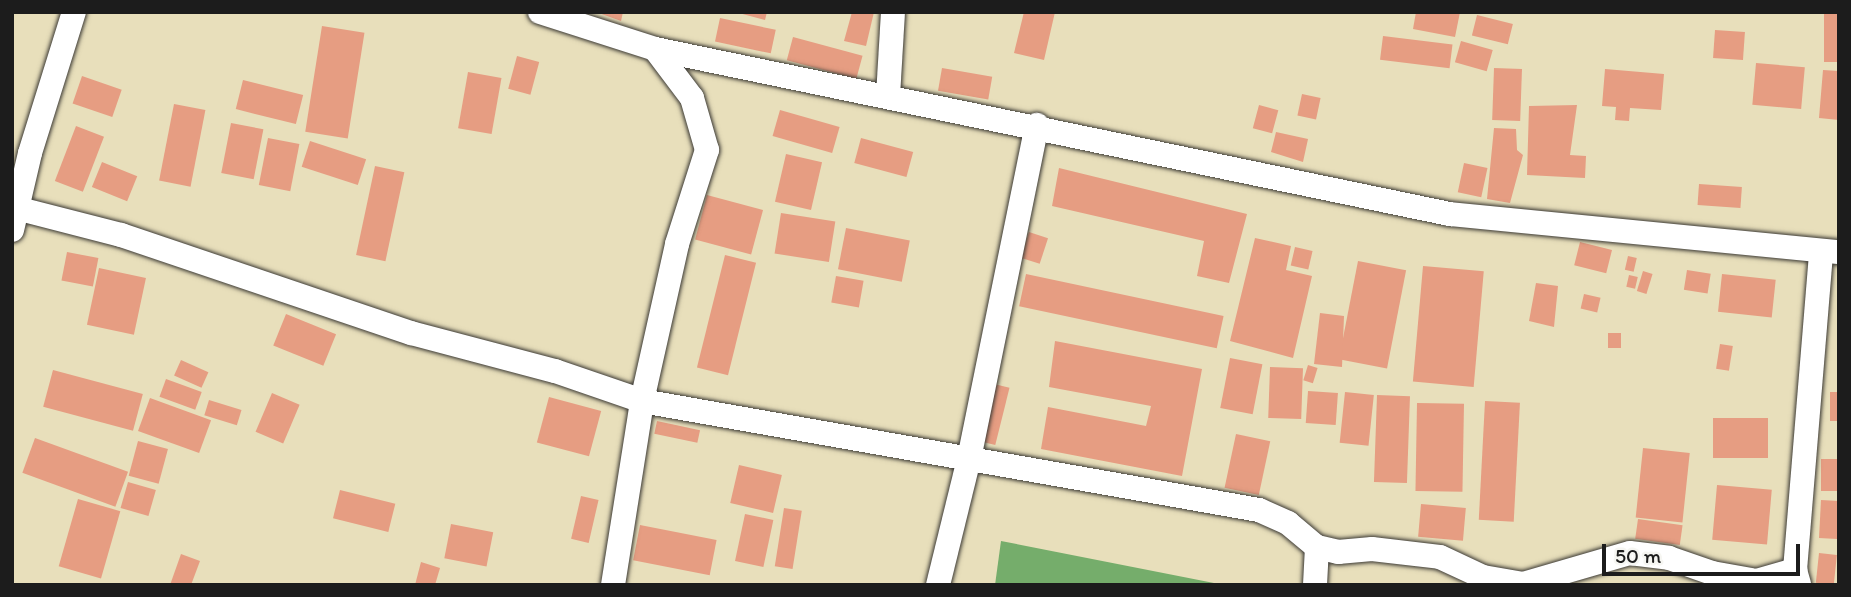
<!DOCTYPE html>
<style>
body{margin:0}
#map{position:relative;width:1851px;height:597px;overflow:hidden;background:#e8dfbb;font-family:Itim,sans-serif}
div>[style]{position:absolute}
.forest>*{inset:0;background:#75ad6b}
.building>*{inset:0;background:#e69d82;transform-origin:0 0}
.roads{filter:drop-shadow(0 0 2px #3b3934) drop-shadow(0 0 2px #3b3934)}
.minor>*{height:24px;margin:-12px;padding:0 12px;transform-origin:12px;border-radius:12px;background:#fff}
span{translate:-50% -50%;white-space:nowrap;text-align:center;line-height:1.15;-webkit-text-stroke:6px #f6f6f2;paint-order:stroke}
.frame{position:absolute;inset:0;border:14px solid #1c1c1c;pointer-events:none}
.scale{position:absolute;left:1602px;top:544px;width:198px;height:32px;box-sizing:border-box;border:4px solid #1c1c1c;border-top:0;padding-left:9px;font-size:21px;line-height:24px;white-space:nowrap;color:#1c1c1c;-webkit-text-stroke:5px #f6f6f2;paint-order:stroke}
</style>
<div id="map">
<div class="forest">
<div style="clip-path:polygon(1001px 541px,1219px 584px,1219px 585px,995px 585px)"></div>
</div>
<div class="building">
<div style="clip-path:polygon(596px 12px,623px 12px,621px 21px)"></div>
<div style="clip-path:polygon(735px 12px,767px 12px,765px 20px)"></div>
<div style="clip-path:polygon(852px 12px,874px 12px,866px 46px,844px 41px)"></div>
<div style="clip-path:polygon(1024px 12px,1055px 12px,1044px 60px,1014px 53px)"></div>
<div style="clip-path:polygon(1416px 12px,1460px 12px,1455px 37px,1413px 29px)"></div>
<div style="left:1824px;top:13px;width:15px;height:49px"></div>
<div style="left:1477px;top:15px;width:37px;height:21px;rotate:14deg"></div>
<div style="left:720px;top:18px;width:57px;height:24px;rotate:12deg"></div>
<div style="left:322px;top:26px;width:43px;height:107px;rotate:9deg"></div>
<div style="left:1715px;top:30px;width:30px;height:28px;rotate:4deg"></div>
<div style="left:1383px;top:36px;width:70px;height:24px;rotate:7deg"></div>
<div style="left:793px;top:37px;width:72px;height:24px;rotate:15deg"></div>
<div style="left:1461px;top:41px;width:33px;height:22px;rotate:16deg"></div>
<div style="left:517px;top:56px;width:23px;height:34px;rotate:15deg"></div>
<div style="left:1756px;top:63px;width:49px;height:42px;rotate:5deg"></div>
<div style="left:942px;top:68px;width:51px;height:23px;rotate:10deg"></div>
<div style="left:1494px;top:68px;width:28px;height:52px;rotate:2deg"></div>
<div style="clip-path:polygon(1605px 69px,1664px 74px,1661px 110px,1630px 108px,1629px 121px,1615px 120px,1616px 107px,1602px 106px)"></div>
<div style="clip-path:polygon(1823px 70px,1839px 71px,1839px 120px,1819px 118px)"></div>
<div style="left:468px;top:72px;width:34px;height:57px;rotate:10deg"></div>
<div style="left:82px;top:76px;width:42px;height:29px;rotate:19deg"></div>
<div style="left:243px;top:80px;width:62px;height:30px;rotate:14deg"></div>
<div style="left:1302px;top:94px;width:19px;height:22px;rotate:12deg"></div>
<div style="left:174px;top:104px;width:32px;height:78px;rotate:11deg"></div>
<div style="left:1259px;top:105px;width:20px;height:24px;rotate:15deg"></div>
<div style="clip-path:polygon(1577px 105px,1570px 155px,1586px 156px,1585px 178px,1527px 175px,1529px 106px)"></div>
<div style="left:780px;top:110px;width:62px;height:27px;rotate:16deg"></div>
<div style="left:231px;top:123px;width:33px;height:51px;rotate:11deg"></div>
<div style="left:76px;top:126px;width:30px;height:59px;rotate:21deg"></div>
<div style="clip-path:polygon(1494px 128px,1516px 129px,1517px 150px,1523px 155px,1510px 203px,1487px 199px)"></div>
<div style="clip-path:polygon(1276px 132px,1308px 139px,1303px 162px,1271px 152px)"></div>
<div style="left:268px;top:138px;width:32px;height:48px;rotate:11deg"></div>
<div style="left:861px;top:138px;width:54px;height:26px;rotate:15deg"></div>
<div style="left:310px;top:141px;width:59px;height:27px;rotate:18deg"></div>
<div style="left:786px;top:154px;width:37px;height:49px;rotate:13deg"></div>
<div style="left:102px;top:162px;width:38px;height:27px;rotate:22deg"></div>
<div style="left:1464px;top:163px;width:24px;height:30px;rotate:12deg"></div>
<div style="left:375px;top:166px;width:30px;height:91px;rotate:12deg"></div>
<div style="clip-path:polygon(1059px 168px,1247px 214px,1229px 283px,1197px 276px,1204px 241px,1052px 206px)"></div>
<div style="left:1699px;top:184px;width:43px;height:21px;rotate:4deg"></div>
<div style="left:707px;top:195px;width:58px;height:46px;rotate:15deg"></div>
<div style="left:781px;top:213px;width:55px;height:41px;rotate:9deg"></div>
<div style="left:846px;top:228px;width:65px;height:42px;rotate:11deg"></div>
<div style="left:1029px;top:232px;width:20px;height:27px;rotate:18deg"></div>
<div style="clip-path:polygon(1255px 238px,1291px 246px,1286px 270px,1312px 276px,1293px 358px,1230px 341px)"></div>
<div style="left:1580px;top:242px;width:33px;height:24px;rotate:14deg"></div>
<div style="left:1295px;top:247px;width:18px;height:19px;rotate:13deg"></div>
<div style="left:67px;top:252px;width:32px;height:29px;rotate:11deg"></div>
<div style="left:725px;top:255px;width:32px;height:116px;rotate:14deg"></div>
<div style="left:1628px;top:256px;width:9px;height:14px;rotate:13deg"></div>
<div style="left:1358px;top:261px;width:49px;height:100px;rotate:11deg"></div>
<div style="left:1423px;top:266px;width:61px;height:116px;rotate:5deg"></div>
<div style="left:99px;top:268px;width:48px;height:58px;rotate:12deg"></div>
<div style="left:1687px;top:270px;width:24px;height:20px;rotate:9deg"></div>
<div style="left:1643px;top:271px;width:10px;height:21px;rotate:17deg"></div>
<div style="left:1026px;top:274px;width:202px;height:33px;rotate:12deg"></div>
<div style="left:1722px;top:274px;width:54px;height:38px;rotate:6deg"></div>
<div style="left:1629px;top:275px;width:9px;height:12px;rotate:13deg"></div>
<div style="left:836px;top:276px;width:28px;height:27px;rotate:10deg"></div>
<div style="clip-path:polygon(1536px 283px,1558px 286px,1554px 327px,1529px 321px)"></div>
<div style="left:1584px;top:294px;width:17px;height:15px;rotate:13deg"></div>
<div style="clip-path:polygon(1320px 313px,1344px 316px,1342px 367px,1314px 364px)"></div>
<div style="left:286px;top:314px;width:54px;height:34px;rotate:22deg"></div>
<div style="left:1608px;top:333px;width:13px;height:15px"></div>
<div style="clip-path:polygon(1055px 341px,1202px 369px,1182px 476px,1041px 449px,1048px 407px,1146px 426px,1151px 406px,1049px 387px)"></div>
<div style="left:1720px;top:344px;width:13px;height:25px;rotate:9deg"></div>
<div style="left:1230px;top:358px;width:33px;height:51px;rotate:11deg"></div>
<div style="left:181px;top:360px;width:30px;height:17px;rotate:24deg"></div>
<div style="left:1308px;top:365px;width:10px;height:16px;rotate:17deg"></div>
<div style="left:1270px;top:367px;width:33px;height:51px;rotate:2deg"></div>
<div style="left:53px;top:370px;width:93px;height:38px;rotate:15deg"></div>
<div style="left:166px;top:379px;width:38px;height:19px;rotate:20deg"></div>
<div style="left:994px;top:384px;width:16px;height:59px;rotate:14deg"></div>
<div style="left:1308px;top:391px;width:30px;height:32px;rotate:4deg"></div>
<div style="left:1345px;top:392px;width:29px;height:51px;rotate:6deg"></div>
<div style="left:1830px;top:392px;width:9px;height:29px"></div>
<div style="left:272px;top:393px;width:30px;height:42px;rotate:23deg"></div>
<div style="left:1377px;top:395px;width:33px;height:87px;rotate:2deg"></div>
<div style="left:549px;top:397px;width:54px;height:47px;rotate:15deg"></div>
<div style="left:150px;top:398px;width:65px;height:35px;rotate:20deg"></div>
<div style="left:209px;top:400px;width:34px;height:16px;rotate:17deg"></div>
<div style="left:1485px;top:401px;width:35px;height:119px;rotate:3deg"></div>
<div style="left:1417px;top:403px;width:47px;height:88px;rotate:1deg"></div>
<div style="left:1768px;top:418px;width:40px;height:55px;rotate:90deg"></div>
<div style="left:657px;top:421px;width:44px;height:13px;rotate:12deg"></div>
<div style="left:1236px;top:434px;width:35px;height:55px;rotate:12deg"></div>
<div style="left:35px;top:438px;width:99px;height:37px;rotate:20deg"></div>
<div style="left:138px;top:441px;width:31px;height:36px;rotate:15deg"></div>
<div style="left:1643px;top:448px;width:47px;height:70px;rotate:6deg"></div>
<div style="left:1839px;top:459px;width:32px;height:18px;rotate:90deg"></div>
<div style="left:739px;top:465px;width:44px;height:39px;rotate:13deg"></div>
<div style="left:128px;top:482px;width:29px;height:27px;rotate:16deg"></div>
<div style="left:1717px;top:485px;width:55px;height:55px;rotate:5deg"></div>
<div style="left:340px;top:490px;width:57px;height:29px;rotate:14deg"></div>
<div style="left:581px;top:496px;width:18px;height:44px;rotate:13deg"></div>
<div style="left:78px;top:499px;width:44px;height:70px;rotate:16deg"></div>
<div style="left:1821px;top:500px;width:18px;height:38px;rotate:3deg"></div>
<div style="left:1421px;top:504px;width:45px;height:33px;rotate:5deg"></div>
<div style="left:784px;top:508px;width:18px;height:59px;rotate:9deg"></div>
<div style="left:745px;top:514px;width:29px;height:48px;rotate:12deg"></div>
<div style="left:1638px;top:519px;width:45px;height:20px;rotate:8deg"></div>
<div style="left:451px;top:524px;width:43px;height:35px;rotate:11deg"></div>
<div style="left:640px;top:525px;width:78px;height:36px;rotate:11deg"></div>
<div style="left:1819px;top:553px;width:18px;height:30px;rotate:6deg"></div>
<div style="clip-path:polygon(181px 554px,200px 561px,191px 585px,170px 585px)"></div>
<div style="clip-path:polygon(421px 562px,440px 568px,435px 585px,415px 585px)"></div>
</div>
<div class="roads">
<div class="minor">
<div style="left:540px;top:12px;width:121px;rotate:17.8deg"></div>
<div style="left:655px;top:49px;width:812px;rotate:11.73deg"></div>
<div style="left:1450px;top:214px;width:391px;rotate:5.6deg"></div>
<div style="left:888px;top:96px;width:84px;rotate:-86.6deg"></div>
<div style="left:12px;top:207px;width:113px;rotate:14.4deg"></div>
<div style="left:121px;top:235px;width:306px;rotate:18.7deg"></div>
<div style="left:411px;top:333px;width:149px;rotate:14.8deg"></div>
<div style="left:555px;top:371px;width:92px;rotate:19deg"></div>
<div style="left:642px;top:401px;width:627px;rotate:10.02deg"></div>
<div style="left:1259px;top:510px;width:32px;rotate:24deg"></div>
<div style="left:1288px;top:523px;width:38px;rotate:40deg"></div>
<div style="left:1317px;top:547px;width:22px;rotate:13deg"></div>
<div style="left:1338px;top:552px;width:34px;rotate:-5deg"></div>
<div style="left:1372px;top:549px;width:68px;rotate:6.7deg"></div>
<div style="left:1440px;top:557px;width:47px;rotate:24.9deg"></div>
<div style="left:1483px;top:577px;width:41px;rotate:9.9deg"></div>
<div style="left:1523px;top:584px;width:111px;rotate:-16.2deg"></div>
<div style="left:1630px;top:553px;width:39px;rotate:7deg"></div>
<div style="left:1669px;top:558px;width:46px;rotate:19.2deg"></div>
<div style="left:1712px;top:573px;width:45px;rotate:10.3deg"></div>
<div style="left:1756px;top:581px;width:41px;rotate:-15.8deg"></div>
<div style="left:12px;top:230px;width:79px;rotate:-76.8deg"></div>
<div style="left:30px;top:153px;width:148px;rotate:-72.7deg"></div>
<div style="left:1799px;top:584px;width:15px;rotate:-106deg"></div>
<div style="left:1795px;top:570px;width:319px;rotate:-85.3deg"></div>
<div style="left:613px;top:585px;width:186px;rotate:-81deg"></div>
<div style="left:642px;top:401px;width:161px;rotate:-77.4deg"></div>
<div style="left:677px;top:244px;width:99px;rotate:-72.3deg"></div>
<div style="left:707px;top:150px;width:54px;rotate:-106.1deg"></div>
<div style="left:692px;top:98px;width:61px;rotate:-127.1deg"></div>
<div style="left:938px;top:585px;width:130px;rotate:-76.2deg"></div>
<div style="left:969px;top:459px;width:341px;rotate:-78.5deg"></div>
<div style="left:1315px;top:585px;width:38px;rotate:-87deg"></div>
</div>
</div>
<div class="frame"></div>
<div class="scale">50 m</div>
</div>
